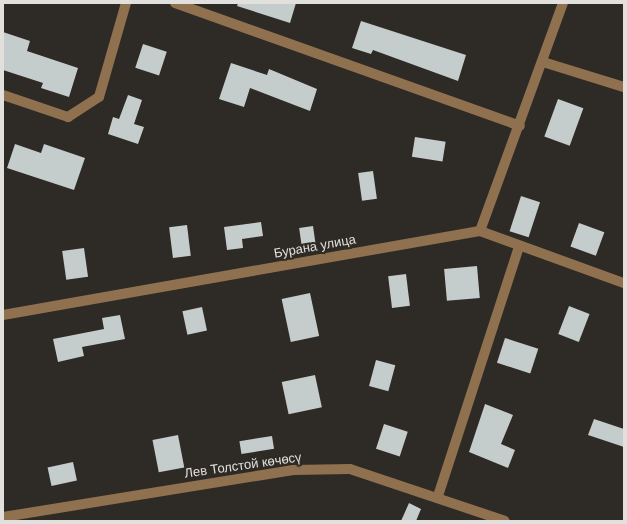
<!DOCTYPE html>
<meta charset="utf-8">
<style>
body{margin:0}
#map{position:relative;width:627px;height:524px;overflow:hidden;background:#2e2a26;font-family:Helvetica,sans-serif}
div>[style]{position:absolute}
.building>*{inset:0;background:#c4cccc;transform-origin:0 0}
.minor>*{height:10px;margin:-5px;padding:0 5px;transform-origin:5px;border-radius:5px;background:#90714f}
span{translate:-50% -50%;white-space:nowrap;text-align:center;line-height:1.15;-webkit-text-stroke:4px #2e2a26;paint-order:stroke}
.street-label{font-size:13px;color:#e2e0dd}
.frame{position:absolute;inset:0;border:4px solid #e2e0dd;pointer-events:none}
</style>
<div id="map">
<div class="building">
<div style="clip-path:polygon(238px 3px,296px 3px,290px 23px,237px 6px)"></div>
<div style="clip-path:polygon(361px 21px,466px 55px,458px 81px,373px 50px,371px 54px,352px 48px)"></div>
<div style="clip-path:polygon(3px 32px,30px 41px,27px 51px,78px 68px,69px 97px,41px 88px,43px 83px,3px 70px)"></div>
<div style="left:143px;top:44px;width:25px;height:25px;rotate:18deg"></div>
<div style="clip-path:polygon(231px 63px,267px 75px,269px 69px,317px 89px,310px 111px,250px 88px,244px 107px,219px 99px)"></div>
<div style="clip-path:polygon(128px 95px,142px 100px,134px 124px,144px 127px,138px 144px,108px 134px,113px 117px,119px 119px)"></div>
<div style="left:558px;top:99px;width:27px;height:40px;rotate:20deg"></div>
<div style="left:415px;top:137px;width:31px;height:20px;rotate:9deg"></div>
<div style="clip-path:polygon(15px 144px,41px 153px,44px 144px,85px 158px,74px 190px,7px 168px)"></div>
<div style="left:373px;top:171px;width:28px;height:15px;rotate:82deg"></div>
<div style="left:521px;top:196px;width:20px;height:37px;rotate:18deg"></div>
<div style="clip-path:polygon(261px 222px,263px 236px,242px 239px,243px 248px,227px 250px,224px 227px)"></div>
<div style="left:579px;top:223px;width:27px;height:25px;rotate:20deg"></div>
<div style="left:187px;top:225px;width:31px;height:18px;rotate:83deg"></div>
<div style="left:313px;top:226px;width:21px;height:14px;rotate:82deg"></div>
<div style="left:84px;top:248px;width:29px;height:22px;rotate:82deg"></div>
<div style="left:477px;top:266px;width:32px;height:33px;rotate:85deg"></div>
<div style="left:406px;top:274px;width:32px;height:18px;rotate:83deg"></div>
<div style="left:310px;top:293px;width:44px;height:29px;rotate:78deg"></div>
<div style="left:569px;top:306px;width:22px;height:30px;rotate:21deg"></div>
<div style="left:202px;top:307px;width:24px;height:20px;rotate:78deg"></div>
<div style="clip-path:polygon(120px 315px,125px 339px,82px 347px,84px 356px,58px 362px,53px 339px,104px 329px,102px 318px)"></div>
<div style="left:505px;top:338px;width:35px;height:26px;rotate:18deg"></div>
<div style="left:376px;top:360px;width:20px;height:27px;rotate:15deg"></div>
<div style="left:315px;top:375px;width:33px;height:34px;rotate:78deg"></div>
<div style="clip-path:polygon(485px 404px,513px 415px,501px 444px,515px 450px,508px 468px,469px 452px)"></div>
<div style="clip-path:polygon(594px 419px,624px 429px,624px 447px,588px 435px)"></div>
<div style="left:384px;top:424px;width:25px;height:26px;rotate:18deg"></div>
<div style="left:178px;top:435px;width:33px;height:26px;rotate:79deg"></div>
<div style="left:272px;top:436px;width:13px;height:33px;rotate:81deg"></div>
<div style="left:73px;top:462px;width:19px;height:26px;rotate:78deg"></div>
<div style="clip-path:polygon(409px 503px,421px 509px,416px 521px,401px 521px)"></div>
</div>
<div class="minor">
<div style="left:175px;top:3px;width:366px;rotate:19.6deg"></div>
<div style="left:543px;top:62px;width:85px;rotate:17.2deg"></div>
<div style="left:3px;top:95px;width:69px;rotate:18.7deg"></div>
<div style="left:68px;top:117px;width:37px;rotate:-33deg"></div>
<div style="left:99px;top:97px;width:98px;rotate:-74deg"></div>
<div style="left:480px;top:231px;width:243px;rotate:-70deg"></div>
<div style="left:3px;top:315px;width:484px;rotate:-10deg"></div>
<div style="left:480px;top:231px;width:153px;rotate:19.9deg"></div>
<div style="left:438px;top:496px;width:263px;rotate:-72deg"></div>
<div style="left:3px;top:517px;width:294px;rotate:-9.2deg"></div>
<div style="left:293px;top:470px;width:57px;rotate:-1deg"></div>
<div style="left:350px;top:469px;width:163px;rotate:18.5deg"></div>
</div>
<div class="street-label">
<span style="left:315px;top:247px;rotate:-10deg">Бурана улица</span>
<span style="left:243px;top:466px;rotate:-8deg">Лев Толстой көчөсү</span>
</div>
<div class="frame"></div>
</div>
